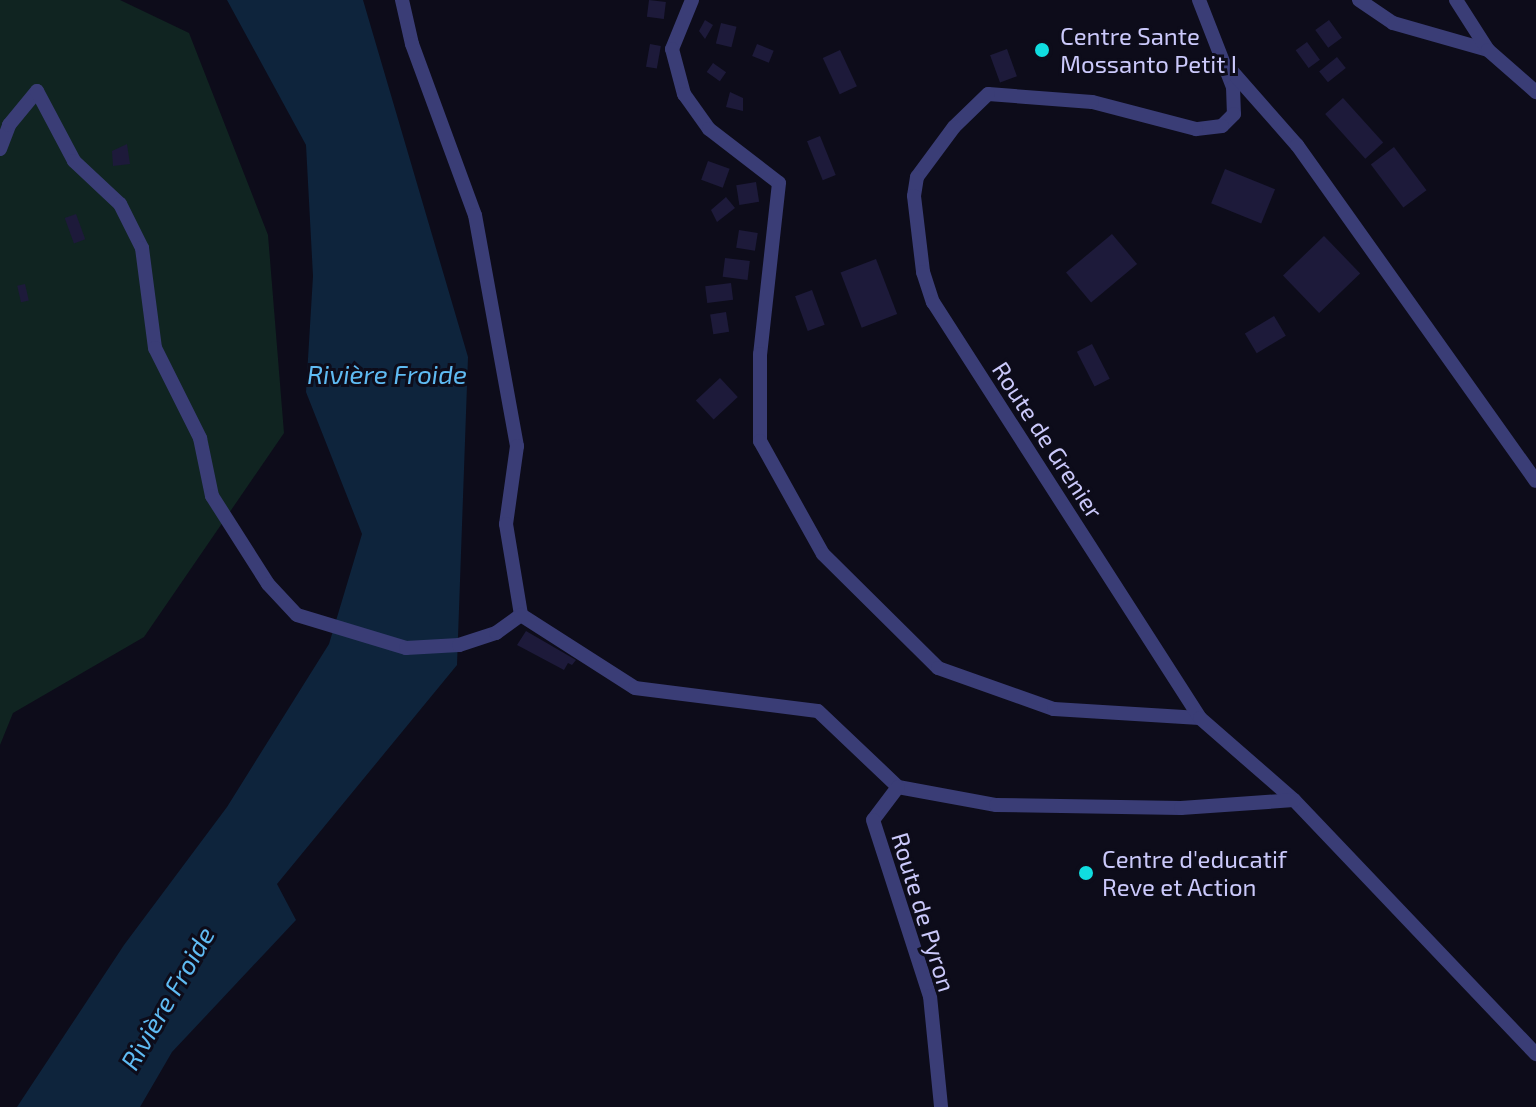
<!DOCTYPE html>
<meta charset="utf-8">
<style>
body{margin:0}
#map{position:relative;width:1536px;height:1107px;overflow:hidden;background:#0d0c1a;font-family:"Exo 2",sans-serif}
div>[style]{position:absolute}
.green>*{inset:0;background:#102421}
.water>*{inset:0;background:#0e243c}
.building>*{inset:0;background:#1d1a3a;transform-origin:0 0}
.minor>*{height:14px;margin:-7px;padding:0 7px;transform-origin:7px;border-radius:7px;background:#3a3d76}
.dots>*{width:22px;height:22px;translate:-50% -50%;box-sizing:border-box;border:4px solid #0d0c1a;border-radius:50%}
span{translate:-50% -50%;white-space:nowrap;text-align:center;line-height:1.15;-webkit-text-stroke:6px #0d0c1a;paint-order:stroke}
.poi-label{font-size:24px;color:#cbc9fb}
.left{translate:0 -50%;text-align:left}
.street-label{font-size:24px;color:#cbc9fb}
.water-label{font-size:26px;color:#5fbbf3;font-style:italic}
</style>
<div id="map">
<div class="green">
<div style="clip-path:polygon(0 0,120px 0,189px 33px,268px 235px,284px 433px,144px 637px,13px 713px,0 745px)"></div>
</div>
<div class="water">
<div style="clip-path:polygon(227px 0,363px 0,468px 357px,457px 665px,277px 884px,296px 920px,172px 1052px,140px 1107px,17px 1107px,124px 945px,227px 807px,329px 644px,362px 534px,306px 392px,313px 276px,306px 145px)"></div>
</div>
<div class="building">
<div style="left:649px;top:0;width:17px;height:17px;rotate:7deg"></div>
<div style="clip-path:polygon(705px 20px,713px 25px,705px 39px,699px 31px)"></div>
<div style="left:1329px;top:20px;width:22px;height:17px;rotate:54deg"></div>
<div style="left:721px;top:23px;width:16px;height:21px;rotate:14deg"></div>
<div style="left:1307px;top:42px;width:22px;height:14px;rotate:54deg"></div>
<div style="left:650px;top:44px;width:11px;height:23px;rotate:10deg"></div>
<div style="left:757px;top:44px;width:18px;height:13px;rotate:22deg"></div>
<div style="left:1007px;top:49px;width:29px;height:18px;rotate:70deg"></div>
<div style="left:840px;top:50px;width:40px;height:19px;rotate:65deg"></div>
<div style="left:1337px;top:57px;width:14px;height:23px;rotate:51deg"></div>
<div style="left:713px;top:63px;width:16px;height:11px;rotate:35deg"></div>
<div style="clip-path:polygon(730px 92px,743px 98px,743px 111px,726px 107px)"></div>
<div style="left:1343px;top:98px;width:60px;height:24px;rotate:48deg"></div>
<div style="left:820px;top:136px;width:42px;height:14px;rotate:68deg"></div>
<div style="clip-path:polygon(127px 144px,130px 164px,113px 166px,112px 151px)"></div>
<div style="left:1394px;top:147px;width:54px;height:29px;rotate:53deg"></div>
<div style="left:708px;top:161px;width:23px;height:20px;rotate:20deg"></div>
<div style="left:1225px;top:169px;width:54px;height:37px;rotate:22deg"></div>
<div style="left:756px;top:182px;width:20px;height:20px;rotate:81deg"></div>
<div style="clip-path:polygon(726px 197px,735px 208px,717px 222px,711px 210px)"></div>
<div style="left:76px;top:214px;width:27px;height:12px;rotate:70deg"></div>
<div style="left:739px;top:230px;width:19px;height:18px;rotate:9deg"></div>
<div style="left:1112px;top:234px;width:39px;height:60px;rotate:50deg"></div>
<div style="left:1324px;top:236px;width:52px;height:57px;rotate:46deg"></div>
<div style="left:725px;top:258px;width:25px;height:19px;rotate:7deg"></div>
<div style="left:876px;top:259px;width:59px;height:38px;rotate:69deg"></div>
<div style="left:731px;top:283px;width:17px;height:26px;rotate:83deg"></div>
<div style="left:25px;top:284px;width:17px;height:8px;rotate:77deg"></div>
<div style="left:812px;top:290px;width:37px;height:18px;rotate:70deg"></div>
<div style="left:726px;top:312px;width:20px;height:16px;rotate:81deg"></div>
<div style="left:1274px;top:316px;width:23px;height:34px;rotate:59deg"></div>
<div style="left:1092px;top:344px;width:39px;height:17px;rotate:63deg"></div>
<div style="left:720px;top:378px;width:26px;height:33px;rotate:47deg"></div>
<div style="clip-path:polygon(526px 631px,576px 660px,572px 665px,568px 663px,564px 670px,517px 645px)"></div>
</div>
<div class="minor">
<div style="left:402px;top:0;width:45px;rotate:77.2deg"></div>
<div style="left:412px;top:44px;width:182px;rotate:69.8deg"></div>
<div style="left:475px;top:215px;width:235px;rotate:79.7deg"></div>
<div style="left:517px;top:446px;width:79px;rotate:98deg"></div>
<div style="left:506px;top:524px;width:92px;rotate:80.6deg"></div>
<div style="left:692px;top:0;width:53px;rotate:112.2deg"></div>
<div style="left:672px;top:49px;width:47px;rotate:75.1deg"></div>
<div style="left:684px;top:94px;width:43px;rotate:54.5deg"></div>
<div style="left:709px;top:129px;width:88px;rotate:37.6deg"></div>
<div style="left:779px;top:183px;width:172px;rotate:96.3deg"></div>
<div style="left:760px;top:354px;width:87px;rotate:90deg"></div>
<div style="left:760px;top:441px;width:129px;rotate:60.9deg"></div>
<div style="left:823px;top:554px;width:162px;rotate:44.7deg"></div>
<div style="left:938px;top:668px;width:123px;rotate:19.5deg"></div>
<div style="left:1054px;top:709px;width:146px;rotate:3.5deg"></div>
<div style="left:1199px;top:0;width:93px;rotate:68.7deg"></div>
<div style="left:1233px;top:87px;width:27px;rotate:88deg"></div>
<div style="left:1234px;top:114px;width:17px;rotate:135deg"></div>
<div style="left:1222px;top:126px;width:26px;rotate:173deg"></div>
<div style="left:1196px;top:129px;width:107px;rotate:-165.4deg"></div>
<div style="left:1092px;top:102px;width:104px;rotate:-175.6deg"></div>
<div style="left:988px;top:94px;width:47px;rotate:135.9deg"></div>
<div style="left:954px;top:127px;width:62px;rotate:126.5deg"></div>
<div style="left:917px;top:177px;width:19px;rotate:99deg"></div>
<div style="left:914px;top:196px;width:77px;rotate:83.2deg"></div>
<div style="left:923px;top:272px;width:32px;rotate:72deg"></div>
<div style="left:933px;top:302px;width:494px;rotate:57.3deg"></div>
<div style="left:1200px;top:718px;width:125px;rotate:41.1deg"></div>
<div style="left:1294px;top:800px;width:351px;rotate:46.4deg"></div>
<div style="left:1359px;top:0;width:41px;rotate:34.1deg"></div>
<div style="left:1393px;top:23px;width:99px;rotate:15.9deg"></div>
<div style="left:1456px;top:0;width:59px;rotate:57.4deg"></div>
<div style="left:1488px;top:50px;width:64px;rotate:41.2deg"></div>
<div style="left:1229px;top:68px;width:103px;rotate:48.6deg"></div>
<div style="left:1297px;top:145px;width:412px;rotate:54.6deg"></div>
<div style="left:0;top:149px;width:26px;rotate:-69deg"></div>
<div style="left:9px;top:125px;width:44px;rotate:-50.5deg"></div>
<div style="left:37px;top:91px;width:79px;rotate:62.1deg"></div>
<div style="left:74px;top:161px;width:63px;rotate:43.1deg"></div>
<div style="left:120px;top:204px;width:49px;rotate:63.4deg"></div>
<div style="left:142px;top:248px;width:101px;rotate:82.6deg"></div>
<div style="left:155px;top:348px;width:101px;rotate:63.4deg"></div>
<div style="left:200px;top:438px;width:59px;rotate:78.3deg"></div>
<div style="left:212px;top:496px;width:104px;rotate:57.5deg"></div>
<div style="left:268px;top:584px;width:42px;rotate:46.9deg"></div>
<div style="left:297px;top:615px;width:114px;rotate:16.8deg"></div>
<div style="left:406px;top:648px;width:53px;rotate:-3.2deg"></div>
<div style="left:459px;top:645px;width:39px;rotate:-18deg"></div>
<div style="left:496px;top:633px;width:31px;rotate:-36deg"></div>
<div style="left:521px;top:615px;width:135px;rotate:32.6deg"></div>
<div style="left:635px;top:688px;width:184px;rotate:7.2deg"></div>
<div style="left:818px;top:711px;width:110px;rotate:43.5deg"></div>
<div style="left:898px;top:787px;width:100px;rotate:10.4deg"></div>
<div style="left:996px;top:805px;width:185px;rotate:0.9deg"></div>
<div style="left:1181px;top:808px;width:113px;rotate:-4deg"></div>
<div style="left:898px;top:787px;width:41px;rotate:127.1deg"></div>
<div style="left:873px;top:820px;width:185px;rotate:72.1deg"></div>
<div style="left:930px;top:996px;width:112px;rotate:84.3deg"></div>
</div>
<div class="dots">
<div style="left:1042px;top:50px;background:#10dde0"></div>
<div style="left:1086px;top:873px;background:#10dde0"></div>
</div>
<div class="poi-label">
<span class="left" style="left:1060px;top:50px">Centre Sante<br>Mossanto Petit I</span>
<span class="left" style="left:1102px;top:873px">Centre d'educatif<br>Reve et Action</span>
</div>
<div class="street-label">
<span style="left:1048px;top:440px;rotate:57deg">Route de Grenier</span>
<span style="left:924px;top:912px;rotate:73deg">Route de Pyron</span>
</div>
<div class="water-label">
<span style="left:387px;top:374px">Rivière Froide</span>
<span style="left:167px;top:998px;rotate:-60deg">Rivière Froide</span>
</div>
</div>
